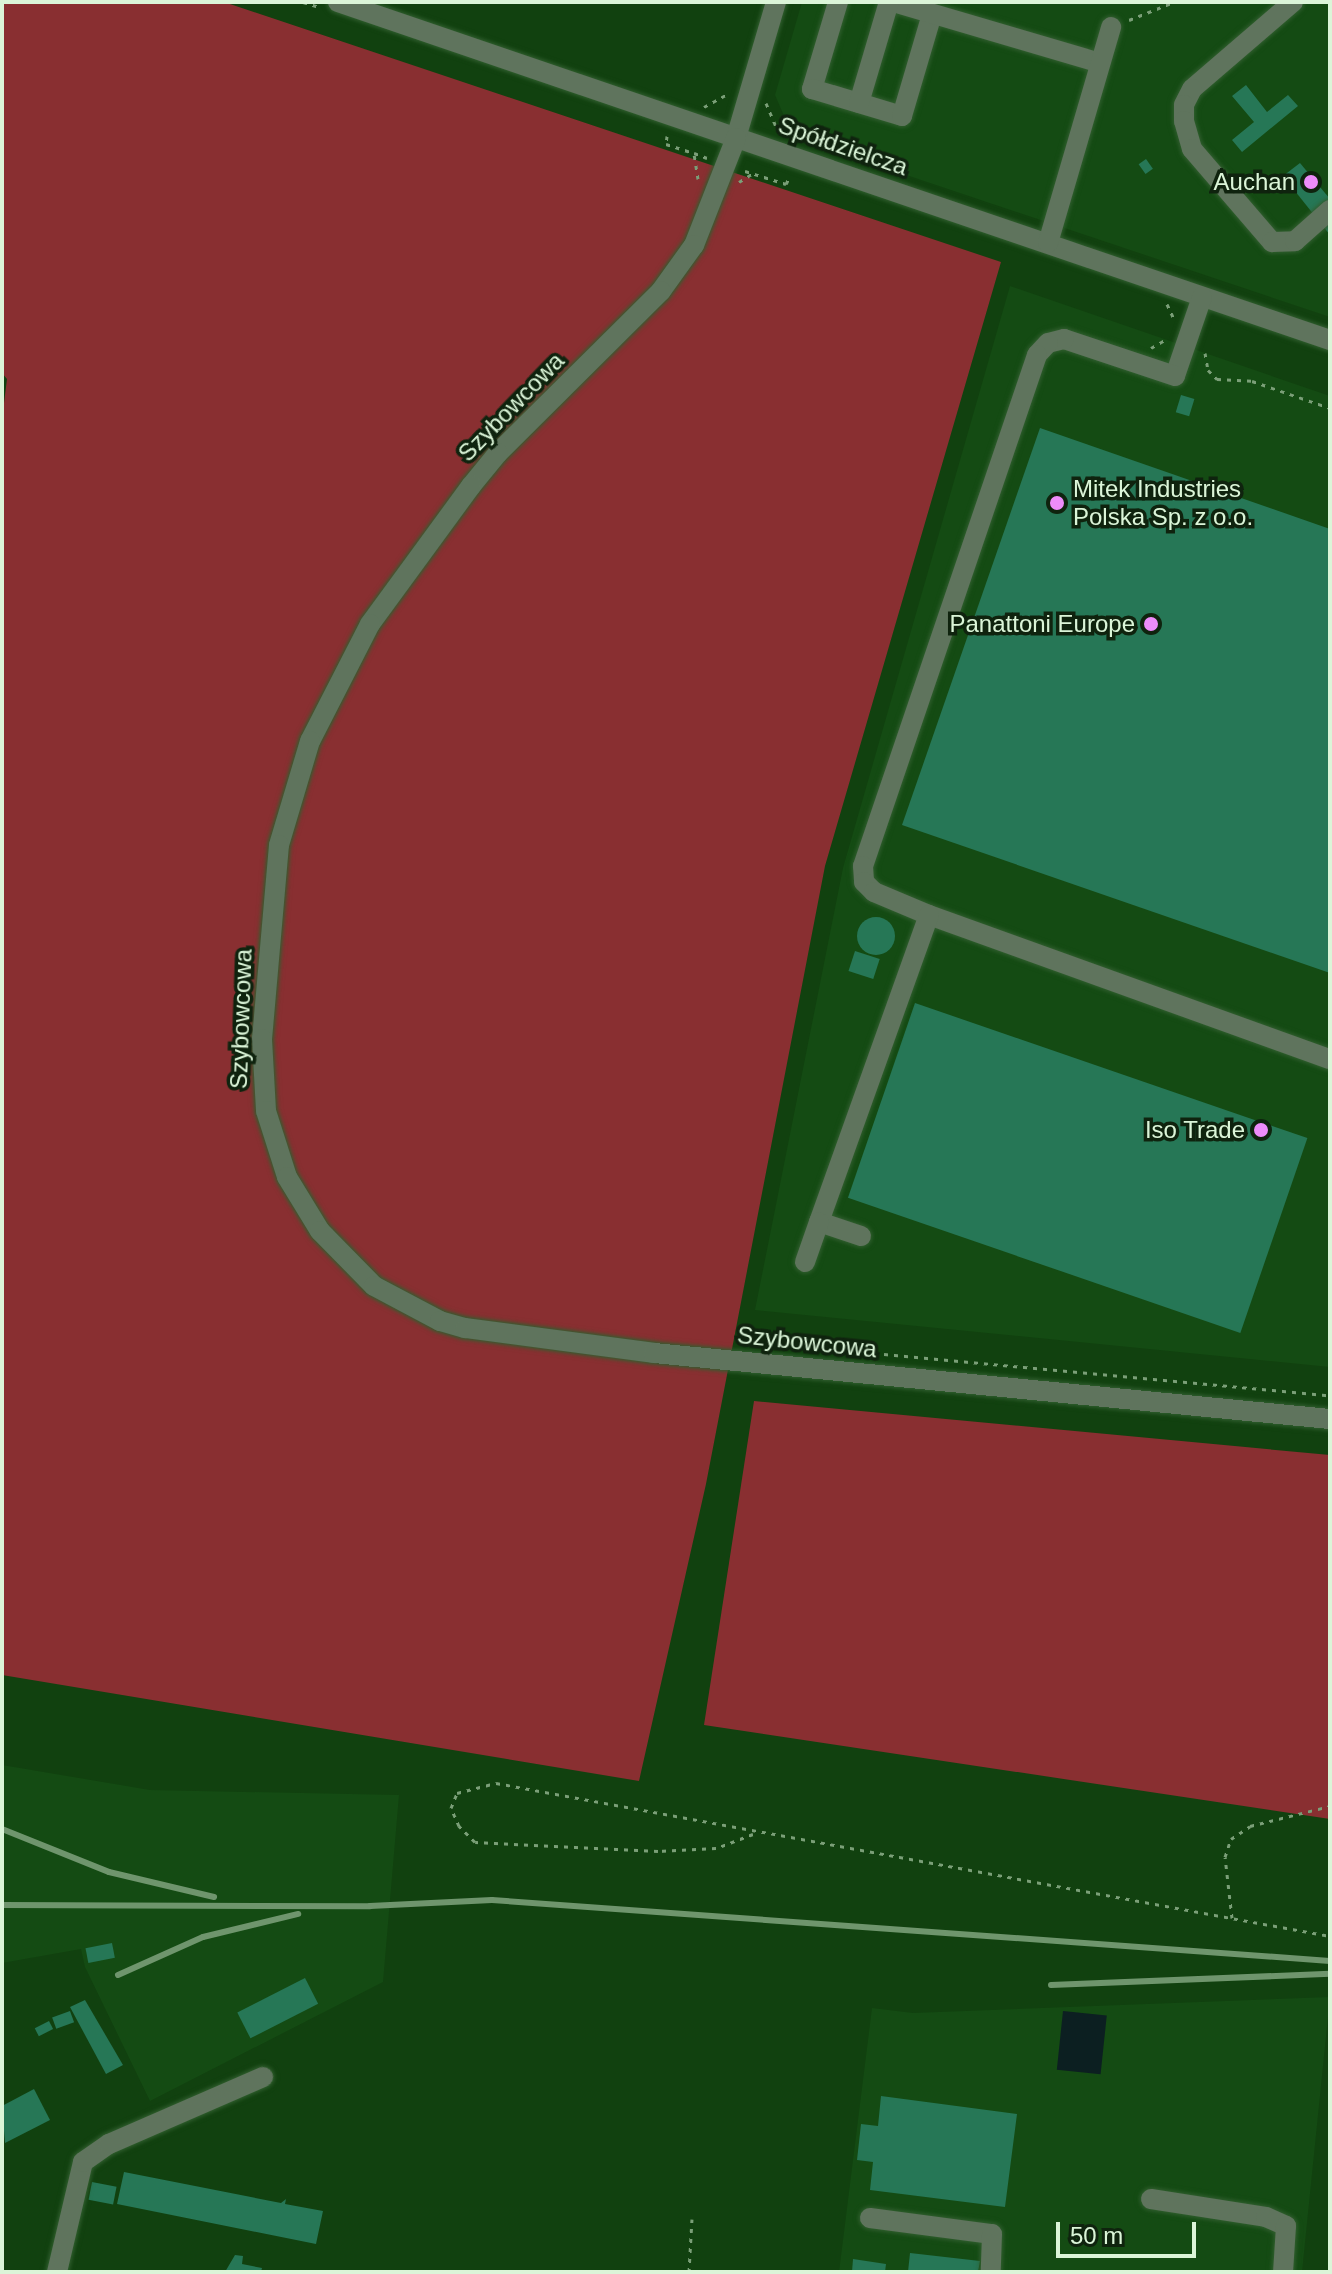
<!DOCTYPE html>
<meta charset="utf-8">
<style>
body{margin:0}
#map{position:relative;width:1332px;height:2274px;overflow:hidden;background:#11410f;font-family:Arial,sans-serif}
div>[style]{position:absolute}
.built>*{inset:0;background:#144b13}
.green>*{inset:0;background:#892f31}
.water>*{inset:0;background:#0c1f21;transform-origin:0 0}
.building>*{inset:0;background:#267756;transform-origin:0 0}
.round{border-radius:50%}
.path>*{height:3px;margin-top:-1.5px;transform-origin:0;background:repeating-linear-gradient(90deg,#7b9f78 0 4px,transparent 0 10px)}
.roads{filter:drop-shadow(0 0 2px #315e2f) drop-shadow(0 0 2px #315e2f)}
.minor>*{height:20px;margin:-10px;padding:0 10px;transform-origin:10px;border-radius:10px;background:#5f745d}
.rail>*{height:6px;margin:-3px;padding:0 3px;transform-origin:3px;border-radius:3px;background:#6f956d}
.dots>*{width:22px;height:22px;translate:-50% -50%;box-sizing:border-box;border:4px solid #0f230e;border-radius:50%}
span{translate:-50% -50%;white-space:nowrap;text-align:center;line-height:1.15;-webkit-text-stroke:7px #0f230e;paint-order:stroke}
.street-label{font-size:24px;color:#dbf5d8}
.poi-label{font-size:24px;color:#dbf5d8}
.right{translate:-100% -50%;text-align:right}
.left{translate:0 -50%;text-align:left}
.frame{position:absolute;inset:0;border:4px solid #dbf5d8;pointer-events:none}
.scale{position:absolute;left:1056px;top:2222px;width:140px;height:36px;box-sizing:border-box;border:4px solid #dbf5d8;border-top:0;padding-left:10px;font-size:24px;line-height:28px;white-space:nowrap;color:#dbf5d8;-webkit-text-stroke:6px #0f230e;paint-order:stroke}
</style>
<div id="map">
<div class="built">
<div style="clip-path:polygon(802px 2px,1330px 2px,1330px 317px,793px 137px,775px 95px)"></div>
<div style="clip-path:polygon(1010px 286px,1330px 396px,1330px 1367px,755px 1310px,843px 868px)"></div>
<div style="clip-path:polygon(2px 1765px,150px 1790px,399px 1795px,383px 1982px,150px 2101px,85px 1967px,81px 1949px,2px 1963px)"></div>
<div style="clip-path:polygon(1330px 1997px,1302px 2272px,839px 2272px,872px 2008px,913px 2013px)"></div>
</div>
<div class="green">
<div style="clip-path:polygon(2px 2px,224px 2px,1001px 262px,825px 866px,706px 1484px,639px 1781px,2px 1675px,2px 419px,7px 379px,2px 373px)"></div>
<div style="clip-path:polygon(754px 1401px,1330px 1455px,1330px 1819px,704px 1725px)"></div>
</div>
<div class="water">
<div style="left:1063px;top:2011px;width:44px;height:59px;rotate:6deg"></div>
</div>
<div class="building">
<div style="clip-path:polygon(1246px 85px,1267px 112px,1288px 95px,1298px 106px,1242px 152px,1232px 140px,1254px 122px,1232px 96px)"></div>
<div style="left:1146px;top:159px;width:12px;height:9px;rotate:55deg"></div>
<div style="clip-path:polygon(1300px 163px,1330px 199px,1330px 235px,1283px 176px)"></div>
<div style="left:1181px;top:395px;width:14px;height:18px;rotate:17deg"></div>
<div style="clip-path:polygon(1040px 428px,1330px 529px,1330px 973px,902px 825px)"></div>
<div class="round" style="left:857px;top:917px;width:38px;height:38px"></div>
<div style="left:855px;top:951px;width:26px;height:21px;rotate:18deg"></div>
<div style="left:915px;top:1003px;width:415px;height:206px;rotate:19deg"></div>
<div style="left:112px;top:1943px;width:15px;height:27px;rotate:79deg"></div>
<div style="left:305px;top:1978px;width:29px;height:76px;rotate:63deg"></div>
<div style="clip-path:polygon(85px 2000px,123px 2065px,106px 2074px,70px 2007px)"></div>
<div style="left:70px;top:2011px;width:12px;height:19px;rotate:70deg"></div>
<div style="left:49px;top:2021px;width:9px;height:16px;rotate:63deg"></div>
<div style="clip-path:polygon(34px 2089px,50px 2120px,5px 2143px,2px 2106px)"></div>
<div style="clip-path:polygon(881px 2096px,1017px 2114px,1005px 2207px,870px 2190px,873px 2162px,857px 2160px,861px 2124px,878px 2126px)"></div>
<div style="clip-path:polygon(124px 2172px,281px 2203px,286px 2199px,285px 2204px,323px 2211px,316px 2244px,117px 2204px)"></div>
<div style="left:92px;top:2182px;width:25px;height:18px;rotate:11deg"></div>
<div style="clip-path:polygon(910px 2253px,980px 2261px,978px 2272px,908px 2272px)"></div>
<div style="clip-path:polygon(235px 2255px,243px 2256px,242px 2264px,262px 2268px,261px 2272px,225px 2272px)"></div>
<div style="clip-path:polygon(853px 2259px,886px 2264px,885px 2272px,852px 2272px)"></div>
</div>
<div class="path">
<div style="left:303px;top:2px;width:17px;rotate:17deg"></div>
<div style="left:1129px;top:20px;width:48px;rotate:-21.8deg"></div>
<div style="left:766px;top:103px;width:28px;rotate:67deg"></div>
<div style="left:704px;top:107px;width:29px;rotate:-29deg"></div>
<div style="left:667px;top:136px;width:8px;rotate:97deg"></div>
<div style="left:666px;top:144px;width:29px;rotate:18deg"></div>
<div style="left:745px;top:171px;width:43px;rotate:17.6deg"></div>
<div style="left:786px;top:184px;width:9px;rotate:-63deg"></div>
<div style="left:698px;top:179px;width:26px;rotate:-99deg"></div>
<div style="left:694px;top:153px;width:14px;rotate:21deg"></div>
<div style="left:739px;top:182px;width:15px;rotate:-32deg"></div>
<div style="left:1167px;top:304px;width:17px;rotate:65deg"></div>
<div style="left:1151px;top:348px;width:16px;rotate:-30deg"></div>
<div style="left:1205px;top:353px;width:17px;rotate:80deg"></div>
<div style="left:1208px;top:370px;width:13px;rotate:45deg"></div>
<div style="left:1217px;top:379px;width:35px;rotate:3deg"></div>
<div style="left:1252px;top:381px;width:83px;rotate:19.1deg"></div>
<div style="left:884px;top:1354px;width:448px;rotate:5.3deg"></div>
<div style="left:753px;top:1834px;width:40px;rotate:159deg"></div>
<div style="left:716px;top:1848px;width:58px;rotate:177deg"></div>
<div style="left:658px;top:1851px;width:183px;rotate:-177.2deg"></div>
<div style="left:475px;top:1842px;width:23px;rotate:-135deg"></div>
<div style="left:459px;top:1826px;width:20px;rotate:-114deg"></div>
<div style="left:451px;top:1808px;width:16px;rotate:-68deg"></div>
<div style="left:457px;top:1793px;width:40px;rotate:-14.4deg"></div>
<div style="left:496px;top:1783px;width:848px;rotate:10.4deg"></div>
<div style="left:1232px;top:1918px;width:61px;rotate:-96.5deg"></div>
<div style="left:1225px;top:1857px;width:19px;rotate:-72deg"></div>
<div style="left:1231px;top:1839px;width:23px;rotate:-34deg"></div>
<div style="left:1250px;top:1826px;width:82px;rotate:-14deg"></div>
<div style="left:689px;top:2272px;width:53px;rotate:-86.8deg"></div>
</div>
<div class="roads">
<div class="minor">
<div style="left:338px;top:2px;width:1048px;rotate:18.82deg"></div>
<div style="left:776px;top:2px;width:142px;rotate:106.4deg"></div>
<div style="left:736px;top:138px;width:115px;rotate:111.4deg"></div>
<div style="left:694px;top:245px;width:57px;rotate:125.7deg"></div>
<div style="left:661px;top:291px;width:230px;rotate:135.2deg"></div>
<div style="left:498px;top:453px;width:43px;rotate:129.3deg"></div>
<div style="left:471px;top:486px;width:171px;rotate:126.2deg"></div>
<div style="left:370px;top:624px;width:131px;rotate:117.1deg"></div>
<div style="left:310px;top:741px;width:109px;rotate:106.6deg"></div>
<div style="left:279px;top:845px;width:195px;rotate:95deg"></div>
<div style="left:262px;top:1039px;width:72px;rotate:86.8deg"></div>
<div style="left:266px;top:1111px;width:69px;rotate:72.3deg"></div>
<div style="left:287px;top:1177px;width:63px;rotate:58.6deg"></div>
<div style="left:320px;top:1231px;width:77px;rotate:45.5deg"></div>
<div style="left:374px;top:1286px;width:75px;rotate:27.9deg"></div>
<div style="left:440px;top:1321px;width:26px;rotate:16deg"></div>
<div style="left:465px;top:1328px;width:191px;rotate:7.5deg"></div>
<div style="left:654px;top:1353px;width:679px;rotate:5.58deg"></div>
<div style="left:838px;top:2px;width:91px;rotate:106.6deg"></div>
<div style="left:812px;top:89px;width:94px;rotate:16.7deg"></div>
<div style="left:902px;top:116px;width:106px;rotate:-73.6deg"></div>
<div style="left:893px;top:2px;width:216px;rotate:16.4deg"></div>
<div style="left:1293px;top:2px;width:133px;rotate:139.3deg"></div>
<div style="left:1192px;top:89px;width:18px;rotate:117deg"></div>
<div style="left:1184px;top:105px;width:16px;rotate:90deg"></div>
<div style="left:1184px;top:121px;width:29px;rotate:74deg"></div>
<div style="left:1192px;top:149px;width:123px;rotate:49.3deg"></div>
<div style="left:1272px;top:242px;width:23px;rotate:-2deg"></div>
<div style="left:1295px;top:241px;width:47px;rotate:-41.5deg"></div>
<div style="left:859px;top:103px;width:105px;rotate:-73.5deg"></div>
<div style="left:1048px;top:243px;width:225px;rotate:-73.7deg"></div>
<div style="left:1202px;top:297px;width:83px;rotate:108.9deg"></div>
<div style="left:1175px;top:376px;width:117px;rotate:-161.6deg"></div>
<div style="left:1064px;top:339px;width:16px;rotate:166deg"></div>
<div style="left:1048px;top:343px;width:16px;rotate:133deg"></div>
<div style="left:1037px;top:355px;width:540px;rotate:108.8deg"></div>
<div style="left:863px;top:866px;width:16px;rotate:86deg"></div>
<div style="left:864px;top:882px;width:14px;rotate:45deg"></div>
<div style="left:874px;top:892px;width:60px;rotate:22.7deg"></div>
<div style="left:929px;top:915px;width:426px;rotate:19.8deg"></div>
<div style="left:861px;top:1236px;width:44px;rotate:-161.6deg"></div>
<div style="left:819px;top:1222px;width:326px;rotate:-70.3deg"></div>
<div style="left:805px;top:1262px;width:42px;rotate:-70.7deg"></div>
<div style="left:1151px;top:2199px;width:116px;rotate:8.9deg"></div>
<div style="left:1266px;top:2217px;width:22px;rotate:24deg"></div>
<div style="left:1286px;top:2226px;width:46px;rotate:93.7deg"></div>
<div style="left:870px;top:2218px;width:123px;rotate:7.5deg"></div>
<div style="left:992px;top:2234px;width:38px;rotate:92deg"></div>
<div style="left:57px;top:2272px;width:113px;rotate:-76.7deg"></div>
<div style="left:83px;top:2162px;width:32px;rotate:-35deg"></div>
<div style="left:109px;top:2144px;width:168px;rotate:-23.5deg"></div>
</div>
</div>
<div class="rail">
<div style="left:2px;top:1829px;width:115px;rotate:21.9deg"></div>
<div style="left:109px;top:1872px;width:108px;rotate:13.4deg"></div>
<div style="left:2px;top:1905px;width:368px;rotate:0.2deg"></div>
<div style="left:370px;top:1906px;width:122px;rotate:-2.8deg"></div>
<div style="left:492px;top:1900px;width:840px;rotate:4.16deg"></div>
<div style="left:118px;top:1975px;width:93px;rotate:-24.1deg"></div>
<div style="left:203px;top:1937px;width:98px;rotate:-13.6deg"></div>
<div style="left:1051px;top:1985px;width:279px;rotate:-2.3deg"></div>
</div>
<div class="dots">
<div style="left:1311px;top:182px;background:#ed8cfa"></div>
<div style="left:1057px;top:503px;background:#ed8cfa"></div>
<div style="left:1151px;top:624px;background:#ed8cfa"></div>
<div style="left:1261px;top:1130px;background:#ed8cfa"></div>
</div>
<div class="street-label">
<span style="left:843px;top:146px;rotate:19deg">Spółdzielcza</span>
<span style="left:511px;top:407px;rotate:-46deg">Szybowcowa</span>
<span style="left:241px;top:1019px;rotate:-88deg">Szybowcowa</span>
<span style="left:807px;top:1342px;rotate:6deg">Szybowcowa</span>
</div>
<div class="poi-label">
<span class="right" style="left:1295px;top:182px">Auchan</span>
<span class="left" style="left:1073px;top:503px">Mitek Industries<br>Polska Sp. z o.o.</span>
<span class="right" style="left:1135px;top:624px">Panattoni Europe</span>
<span class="right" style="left:1245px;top:1130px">Iso Trade</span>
</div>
<div class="frame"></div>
<div class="scale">50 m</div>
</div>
